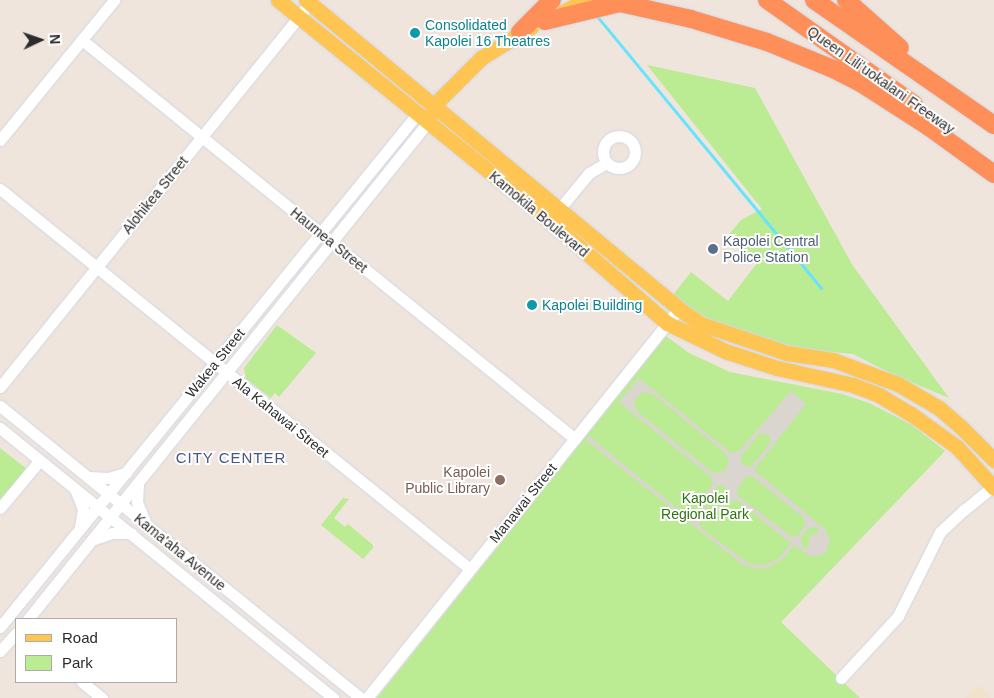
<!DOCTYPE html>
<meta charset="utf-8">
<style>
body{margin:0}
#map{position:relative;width:994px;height:698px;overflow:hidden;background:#efe5dd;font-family:Arial,sans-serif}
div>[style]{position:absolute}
.education>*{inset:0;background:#f2e1cb}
.green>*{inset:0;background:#bbeb93}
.plaza>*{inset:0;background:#dbd5d0}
.stream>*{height:2.5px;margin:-1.25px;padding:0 1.25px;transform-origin:1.25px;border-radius:1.25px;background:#65e4fc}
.roads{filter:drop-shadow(0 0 1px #d2d8e6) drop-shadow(0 0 1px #d2d8e6)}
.minor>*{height:11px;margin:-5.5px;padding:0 5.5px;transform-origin:5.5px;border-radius:5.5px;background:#fff}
.minor>.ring{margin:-5.5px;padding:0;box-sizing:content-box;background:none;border:11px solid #fff;border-radius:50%}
.major>*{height:15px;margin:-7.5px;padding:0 7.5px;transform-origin:7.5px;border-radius:7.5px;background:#ffc552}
.highway>*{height:18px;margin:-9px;padding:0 9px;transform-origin:9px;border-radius:9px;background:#ff8f58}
.dots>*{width:14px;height:14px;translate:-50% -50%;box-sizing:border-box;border:2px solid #fff;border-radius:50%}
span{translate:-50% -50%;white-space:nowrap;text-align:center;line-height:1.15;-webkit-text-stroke:4px #fff;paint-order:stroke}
.culture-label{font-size:14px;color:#0d838f}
.left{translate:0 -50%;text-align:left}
.street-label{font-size:14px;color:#2c2c2c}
.service-label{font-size:14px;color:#4e5e75}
.education-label{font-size:14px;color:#785e54}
.right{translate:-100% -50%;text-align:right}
.park-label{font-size:14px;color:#307312}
.neighbourhood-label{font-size:15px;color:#465782;letter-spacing:1px}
.legend{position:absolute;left:15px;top:618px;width:162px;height:65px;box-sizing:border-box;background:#fff;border:1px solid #ababab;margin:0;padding:6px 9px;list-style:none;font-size:15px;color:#2c2c2c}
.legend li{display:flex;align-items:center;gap:10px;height:25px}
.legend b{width:25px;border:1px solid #ababab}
.north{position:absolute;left:15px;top:15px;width:50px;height:50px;-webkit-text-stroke:4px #fff;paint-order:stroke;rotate:87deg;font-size:14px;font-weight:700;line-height:20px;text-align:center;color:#2c2c2c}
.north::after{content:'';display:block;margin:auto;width:18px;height:22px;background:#2c2c2c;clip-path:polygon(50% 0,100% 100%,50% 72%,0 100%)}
</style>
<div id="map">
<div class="education">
<div style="clip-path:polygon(979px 685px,991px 698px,964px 698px)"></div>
</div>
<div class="green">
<div style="clip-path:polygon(647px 65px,755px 88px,853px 266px,949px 398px,894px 375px,853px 354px,809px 350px,758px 338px,723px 326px,698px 313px,673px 295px,691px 272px,728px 301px,757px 263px,726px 238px,741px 220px,762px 209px)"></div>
<div style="clip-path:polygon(277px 325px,316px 353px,279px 397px,275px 393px,271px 398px,246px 379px,244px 368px)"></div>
<div style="clip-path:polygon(666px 336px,689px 353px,730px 372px,842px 394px,869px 403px,912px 425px,945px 451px,781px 622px,860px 698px,377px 698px)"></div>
<div style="clip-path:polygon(0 448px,28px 470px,0 508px)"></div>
<div style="clip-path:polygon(343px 498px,349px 499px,334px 518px,345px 527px,348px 524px,373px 545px,373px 548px,363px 559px,321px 525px)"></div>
</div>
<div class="plaza">
<div style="clip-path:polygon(evenodd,639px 378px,731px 453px,739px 451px,791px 391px,806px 404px,756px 467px,755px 471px,825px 529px,830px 540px,826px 552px,819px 556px,810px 556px,794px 545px,783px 559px,769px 567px,758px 569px,743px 565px,586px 440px,589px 436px,689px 518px,695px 519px,702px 510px,701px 500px,713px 484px,710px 476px,619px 402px,639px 378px,643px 392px,653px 394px,724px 452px,729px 461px,725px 471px,713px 473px,638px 412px,634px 405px,635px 399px,643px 392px,639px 378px,760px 433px,770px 436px,770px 443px,752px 466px,747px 467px,741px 462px,741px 456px,760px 433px,639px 378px,752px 476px,804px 518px,805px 526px,798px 535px,792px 537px,738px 496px,737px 489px,746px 477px,752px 476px,639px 378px,717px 486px,723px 486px,727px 489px,728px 495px,716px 511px,711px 512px,705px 507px,706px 502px,717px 486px,639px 378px,737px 500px,791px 543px,777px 560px,763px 565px,749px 564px,701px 528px,699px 524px,706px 515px,716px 515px,727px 502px,737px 500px,639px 378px,814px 526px,820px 531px,810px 536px,808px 546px,805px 549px,802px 546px,801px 537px,808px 529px,814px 526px)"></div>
</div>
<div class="stream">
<div style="left:598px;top:17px;width:351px;rotate:50.5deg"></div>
</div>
<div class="roads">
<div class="minor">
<div style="left:82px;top:40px;width:634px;rotate:38.98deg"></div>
<div class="ring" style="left:603px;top:136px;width:21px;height:21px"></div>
<div style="left:0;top:140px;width:181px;rotate:-50.8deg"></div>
<div style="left:0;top:189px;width:604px;rotate:38.96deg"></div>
<div style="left:555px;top:214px;width:53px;rotate:-50.3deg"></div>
<div style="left:589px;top:173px;width:20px;rotate:-30deg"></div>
<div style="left:0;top:387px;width:494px;rotate:-51.1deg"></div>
<div style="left:0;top:406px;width:464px;rotate:39deg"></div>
<div style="left:0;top:428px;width:429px;rotate:39deg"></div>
<div style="left:88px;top:477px;width:20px;rotate:3deg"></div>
<div style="left:108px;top:478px;width:19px;rotate:-16deg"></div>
<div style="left:138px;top:484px;width:18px;rotate:93deg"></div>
<div style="left:137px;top:502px;width:22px;rotate:68deg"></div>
<div style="left:75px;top:489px;width:22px;rotate:68deg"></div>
<div style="left:83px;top:509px;width:20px;rotate:99deg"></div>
<div style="left:0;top:508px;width:62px;rotate:-50.2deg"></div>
<div style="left:94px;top:539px;width:19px;rotate:-18deg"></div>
<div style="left:112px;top:533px;width:19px"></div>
<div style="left:28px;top:619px;width:638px;rotate:-51.17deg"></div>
<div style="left:0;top:627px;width:663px;rotate:-50.88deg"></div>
<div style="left:0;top:651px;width:24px;rotate:-48deg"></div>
<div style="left:841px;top:678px;width:84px;rotate:-47.4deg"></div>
<div style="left:898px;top:616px;width:94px;rotate:-63.4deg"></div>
<div style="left:940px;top:532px;width:33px;rotate:-43deg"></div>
<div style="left:964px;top:510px;width:38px;rotate:-39deg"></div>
<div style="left:82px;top:682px;width:26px;rotate:39deg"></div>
<div style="left:367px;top:698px;width:499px;rotate:-51.3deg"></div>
</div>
<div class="major">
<div style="left:278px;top:0;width:350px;rotate:39.1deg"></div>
<div style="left:550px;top:221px;width:155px;rotate:41.1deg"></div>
<div style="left:667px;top:323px;width:64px;rotate:25.8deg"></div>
<div style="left:725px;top:351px;width:55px;rotate:18.1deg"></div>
<div style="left:777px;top:368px;width:78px;rotate:12.6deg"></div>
<div style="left:853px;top:385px;width:28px;rotate:21deg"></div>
<div style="left:879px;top:395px;width:37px;rotate:31deg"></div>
<div style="left:911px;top:414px;width:57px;rotate:35.7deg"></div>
<div style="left:957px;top:447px;width:55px;rotate:47.9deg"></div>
<div style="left:306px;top:0;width:484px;rotate:39.6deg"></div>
<div style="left:679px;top:309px;width:27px;rotate:34deg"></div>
<div style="left:701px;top:324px;width:91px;rotate:18.6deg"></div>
<div style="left:787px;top:353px;width:47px;rotate:8.7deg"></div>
<div style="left:833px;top:360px;width:69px;rotate:20.3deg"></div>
<div style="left:898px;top:384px;width:48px;rotate:30.3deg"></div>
<div style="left:939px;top:408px;width:29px;rotate:41deg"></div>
<div style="left:961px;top:427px;width:47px;rotate:45deg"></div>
<div style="left:563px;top:12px;width:27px;rotate:-27deg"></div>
<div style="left:431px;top:114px;width:10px;rotate:-66deg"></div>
<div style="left:435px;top:105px;width:11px;rotate:-49deg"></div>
<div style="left:442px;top:97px;width:55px;rotate:-45deg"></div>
<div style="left:481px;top:58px;width:59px;rotate:-31.8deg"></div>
</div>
<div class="highway">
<div style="left:767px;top:0;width:180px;rotate:35.3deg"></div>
<div style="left:814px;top:0;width:219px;rotate:34.8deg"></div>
<div style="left:846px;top:0;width:72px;rotate:41.6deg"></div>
<div style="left:545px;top:21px;width:77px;rotate:-13.5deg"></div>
<div style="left:620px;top:3px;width:73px;rotate:12.7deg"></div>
<div style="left:691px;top:19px;width:79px;rotate:16.8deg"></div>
<div style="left:767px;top:42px;width:71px;rotate:22.2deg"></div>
<div style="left:833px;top:69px;width:33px;rotate:27deg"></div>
<div style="left:862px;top:84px;width:80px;rotate:32.7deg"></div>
<div style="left:929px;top:127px;width:80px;rotate:35.9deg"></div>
<div style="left:520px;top:32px;width:45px;rotate:-45deg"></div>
</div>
</div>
<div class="dots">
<div style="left:415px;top:33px;background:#0f9aa8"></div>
<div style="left:713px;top:249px;background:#5c6f8a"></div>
<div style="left:532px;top:305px;background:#0f9aa8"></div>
<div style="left:500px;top:480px;background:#8d6e63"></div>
</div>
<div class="culture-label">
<span class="left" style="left:425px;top:33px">Consolidated<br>Kapolei 16 Theatres</span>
<span class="left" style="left:542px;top:305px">Kapolei Building</span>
</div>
<div class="street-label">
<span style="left:881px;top:80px;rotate:35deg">Queen Liliʻuokalani Freeway</span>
<span style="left:155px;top:195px;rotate:-51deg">Alohikea Street</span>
<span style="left:539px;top:214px;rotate:40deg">Kamokila Boulevard</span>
<span style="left:329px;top:240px;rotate:39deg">Haumea Street</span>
<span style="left:215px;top:363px;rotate:-51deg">Wakea Street</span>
<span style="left:281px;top:417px;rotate:39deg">Ala Kahawai Street</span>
<span style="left:523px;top:503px;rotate:-51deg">Manawai Street</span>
<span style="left:180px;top:552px;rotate:39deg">Kama'aha Avenue</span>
</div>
<div class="service-label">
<span class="left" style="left:723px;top:249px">Kapolei Central<br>Police Station</span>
</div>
<div class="education-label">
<span class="right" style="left:490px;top:480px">Kapolei<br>Public Library</span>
</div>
<div class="park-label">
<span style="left:705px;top:506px">Kapolei<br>Regional Park</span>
</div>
<div class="neighbourhood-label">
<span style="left:231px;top:458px">CITY CENTER</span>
</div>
<ul class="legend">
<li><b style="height:6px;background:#ffc552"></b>Road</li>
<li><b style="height:14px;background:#bbeb93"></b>Park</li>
</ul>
<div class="north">N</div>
</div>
